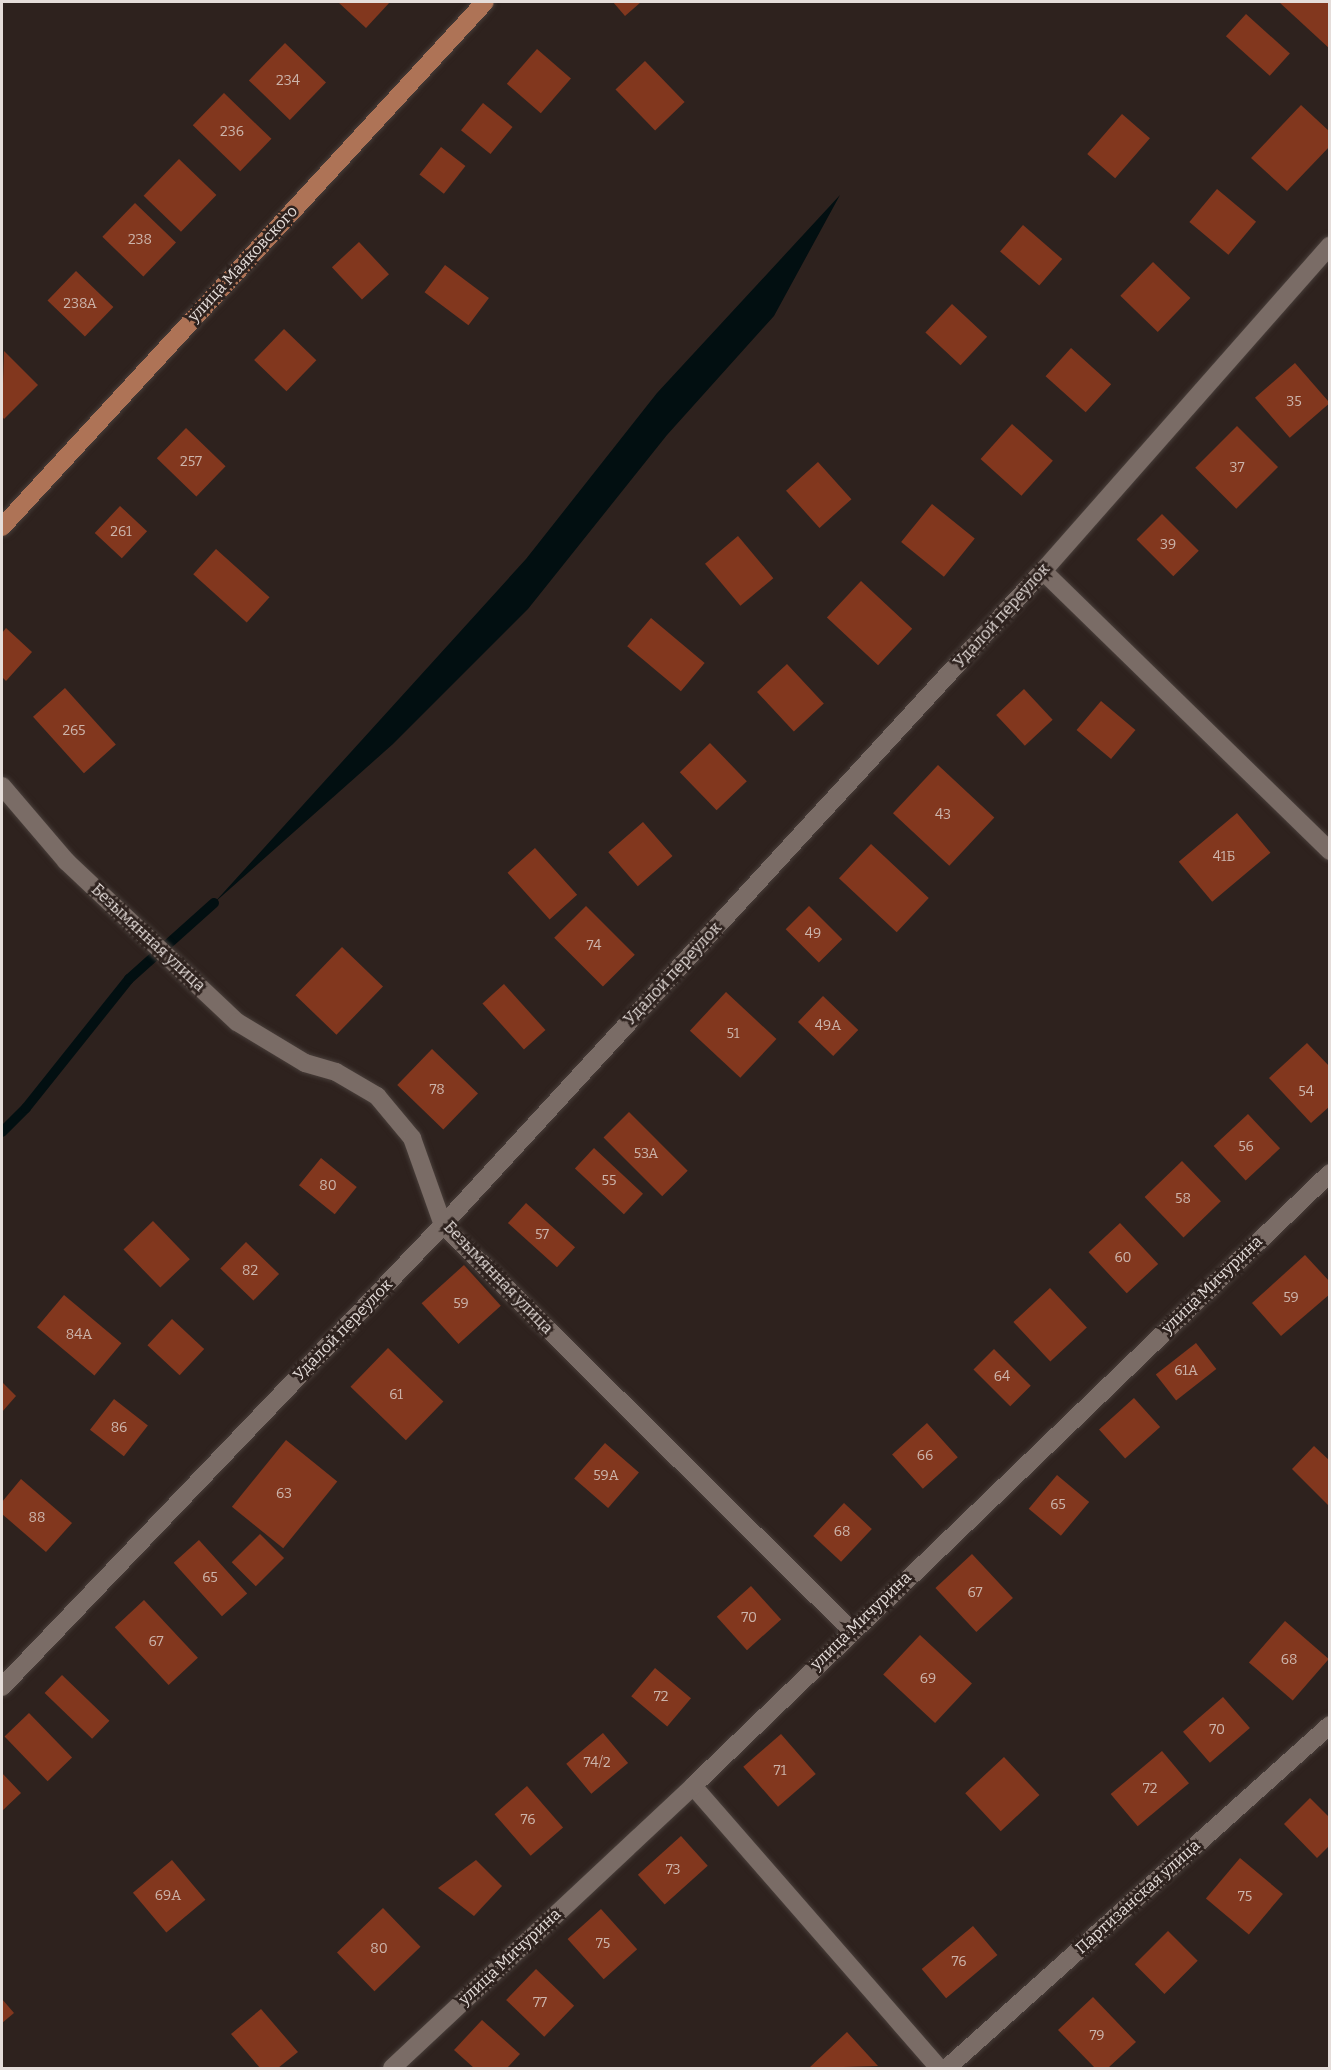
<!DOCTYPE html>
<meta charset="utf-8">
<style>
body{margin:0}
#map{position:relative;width:1331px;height:2070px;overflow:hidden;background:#2e221e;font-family:Bitter,serif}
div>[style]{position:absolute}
.water>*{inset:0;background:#020f11}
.stream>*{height:10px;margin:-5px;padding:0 5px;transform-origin:5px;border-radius:5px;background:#020f11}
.building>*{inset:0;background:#82371e;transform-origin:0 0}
.roads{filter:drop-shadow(0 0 2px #483e3a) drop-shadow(0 0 2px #483e3a)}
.minor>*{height:18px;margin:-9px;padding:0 9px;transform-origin:9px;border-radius:9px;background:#7a6c66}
.major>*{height:18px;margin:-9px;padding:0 9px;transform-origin:9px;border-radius:9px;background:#ae7356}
span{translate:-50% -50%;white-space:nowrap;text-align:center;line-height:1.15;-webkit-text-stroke:5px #2e221e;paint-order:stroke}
.number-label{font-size:14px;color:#ccb4ab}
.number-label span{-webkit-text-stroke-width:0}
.street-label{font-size:16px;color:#e5ddda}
.frame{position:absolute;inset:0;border:3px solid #e5ddda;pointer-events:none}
</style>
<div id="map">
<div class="water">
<div style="clip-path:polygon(840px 195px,774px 316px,667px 435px,528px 609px,393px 744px,214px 903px,526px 559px,657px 393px)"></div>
</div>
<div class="stream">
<div style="left:2px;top:1132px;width:34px;rotate:-45deg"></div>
<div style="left:26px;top:1108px;width:165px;rotate:-51.4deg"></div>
<div style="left:129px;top:979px;width:114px;rotate:-41.8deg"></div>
</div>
<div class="building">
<div style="clip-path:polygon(338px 2px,390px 2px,366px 28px)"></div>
<div style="clip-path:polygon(613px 2px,641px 2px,625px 16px)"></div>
<div style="clip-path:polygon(1279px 2px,1330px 2px,1330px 49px)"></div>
<div style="left:1246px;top:14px;width:59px;height:30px;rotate:42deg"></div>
<div style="left:285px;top:43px;width:57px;height:52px;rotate:44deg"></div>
<div style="left:537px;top:49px;width:45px;height:46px;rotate:41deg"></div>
<div style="left:645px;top:61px;width:57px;height:41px;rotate:46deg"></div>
<div style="left:224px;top:93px;width:66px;height:45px;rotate:44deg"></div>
<div style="left:483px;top:103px;width:38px;height:35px;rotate:39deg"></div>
<div style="clip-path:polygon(1301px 105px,1330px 132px,1330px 146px,1287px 191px,1251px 158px)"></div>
<div style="left:1122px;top:114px;width:37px;height:53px;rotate:41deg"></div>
<div style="left:441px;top:147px;width:31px;height:35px;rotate:38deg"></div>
<div style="left:179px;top:159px;width:52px;height:51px;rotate:44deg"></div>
<div style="left:1217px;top:189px;width:51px;height:43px;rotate:40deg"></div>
<div style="left:135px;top:203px;width:57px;height:47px;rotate:44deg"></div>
<div style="left:1023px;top:225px;width:52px;height:35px;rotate:41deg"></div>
<div style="left:359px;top:242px;width:44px;height:37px;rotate:47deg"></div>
<div style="left:1153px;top:262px;width:52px;height:47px;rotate:44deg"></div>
<div style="left:445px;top:265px;width:55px;height:34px;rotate:37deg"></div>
<div style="left:76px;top:271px;width:52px;height:41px;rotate:44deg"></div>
<div style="left:952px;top:304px;width:48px;height:39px;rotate:43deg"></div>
<div style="left:284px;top:329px;width:45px;height:43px;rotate:44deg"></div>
<div style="left:1071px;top:348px;width:54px;height:38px;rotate:42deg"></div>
<div style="clip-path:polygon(4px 351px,38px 385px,4px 419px,2px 416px)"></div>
<div style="left:1295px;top:363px;width:53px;height:53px;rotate:49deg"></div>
<div style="left:1012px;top:424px;width:55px;height:47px;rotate:42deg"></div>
<div style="left:1237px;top:426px;width:58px;height:59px;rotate:45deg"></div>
<div style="left:186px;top:428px;width:55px;height:42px;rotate:44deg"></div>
<div style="left:818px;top:462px;width:50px;height:43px;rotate:48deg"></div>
<div style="left:932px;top:504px;width:55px;height:49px;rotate:39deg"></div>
<div style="left:120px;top:506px;width:37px;height:37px;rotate:43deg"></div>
<div style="left:1162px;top:514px;width:52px;height:36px;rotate:45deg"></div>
<div style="left:738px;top:536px;width:55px;height:43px;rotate:50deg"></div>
<div style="left:216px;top:549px;width:72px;height:34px;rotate:42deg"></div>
<div style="left:861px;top:581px;width:70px;height:50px;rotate:43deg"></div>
<div style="left:651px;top:618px;width:70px;height:37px;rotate:40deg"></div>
<div style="clip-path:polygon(6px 628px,32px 652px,6px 681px,2px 677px,2px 633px)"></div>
<div style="left:787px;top:664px;width:54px;height:41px;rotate:47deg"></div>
<div style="left:65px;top:688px;width:76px;height:43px;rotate:48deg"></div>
<div style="left:1024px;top:689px;width:42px;height:38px;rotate:47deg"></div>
<div style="left:1101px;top:701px;width:45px;height:38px;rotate:40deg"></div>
<div style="left:710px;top:743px;width:53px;height:42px;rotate:46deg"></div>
<div style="left:938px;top:765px;width:77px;height:66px;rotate:43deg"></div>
<div style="left:1237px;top:813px;width:52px;height:76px;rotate:50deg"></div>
<div style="left:643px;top:822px;width:45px;height:46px;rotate:49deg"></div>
<div style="left:871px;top:844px;width:79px;height:47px;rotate:43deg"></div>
<div style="left:535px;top:848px;width:63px;height:37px;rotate:48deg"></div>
<div style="left:586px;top:906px;width:69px;height:45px;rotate:45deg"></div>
<div style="left:809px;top:906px;width:47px;height:33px;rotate:45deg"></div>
<div style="left:342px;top:947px;width:57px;height:67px;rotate:44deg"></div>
<div style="left:504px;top:984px;width:62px;height:29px;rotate:48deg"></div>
<div style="left:726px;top:992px;width:69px;height:53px;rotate:43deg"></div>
<div style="left:823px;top:996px;width:49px;height:36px;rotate:44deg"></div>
<div style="clip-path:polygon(1307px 1043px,1330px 1067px,1330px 1106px,1311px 1123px,1269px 1078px)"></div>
<div style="left:432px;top:1049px;width:64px;height:50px;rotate:44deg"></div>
<div style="left:629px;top:1112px;width:83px;height:36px;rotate:45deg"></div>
<div style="left:1248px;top:1114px;width:47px;height:47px;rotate:47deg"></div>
<div style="left:594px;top:1148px;width:67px;height:28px;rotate:43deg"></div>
<div style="left:321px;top:1158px;width:46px;height:35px;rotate:39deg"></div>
<div style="left:1182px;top:1161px;width:56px;height:52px;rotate:46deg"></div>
<div style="left:526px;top:1203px;width:66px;height:27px;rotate:42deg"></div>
<div style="left:153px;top:1221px;width:53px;height:41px;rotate:46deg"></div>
<div style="left:1120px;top:1223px;width:56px;height:43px;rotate:47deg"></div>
<div style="left:246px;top:1242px;width:46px;height:37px;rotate:44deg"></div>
<div style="clip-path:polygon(1305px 1255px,1330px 1282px,1330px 1294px,1281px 1336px,1252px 1303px)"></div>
<div style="left:464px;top:1265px;width:55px;height:57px;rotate:48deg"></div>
<div style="left:1050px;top:1288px;width:54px;height:50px;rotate:47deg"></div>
<div style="left:64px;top:1295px;width:75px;height:42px;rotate:40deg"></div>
<div style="left:172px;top:1319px;width:44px;height:36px;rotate:43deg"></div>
<div style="left:1196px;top:1343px;width:33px;height:51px;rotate:52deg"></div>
<div style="left:388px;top:1348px;width:77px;height:54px;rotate:44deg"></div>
<div style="left:994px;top:1349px;width:52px;height:29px;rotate:45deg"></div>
<div style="clip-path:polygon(2px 1382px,16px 1396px,2px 1412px)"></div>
<div style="left:1134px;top:1398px;width:39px;height:47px;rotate:48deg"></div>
<div style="left:114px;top:1399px;width:43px;height:39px;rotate:38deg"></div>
<div style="left:927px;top:1423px;width:46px;height:47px;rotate:48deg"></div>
<div style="left:286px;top:1440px;width:66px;height:86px;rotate:39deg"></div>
<div style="left:605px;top:1443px;width:45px;height:47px;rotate:41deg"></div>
<div style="clip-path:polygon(1314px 1446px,1330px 1461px,1330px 1507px,1292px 1469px)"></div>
<div style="left:1057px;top:1475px;width:42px;height:44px;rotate:40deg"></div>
<div style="clip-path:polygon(21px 1479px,72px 1523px,46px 1552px,2px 1514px,2px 1502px)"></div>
<div style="left:844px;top:1503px;width:38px;height:45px;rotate:43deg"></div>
<div style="left:260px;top:1534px;width:34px;height:40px;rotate:45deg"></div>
<div style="left:199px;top:1540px;width:72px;height:34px;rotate:48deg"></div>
<div style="left:972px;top:1554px;width:60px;height:50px;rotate:47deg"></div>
<div style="left:751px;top:1586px;width:45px;height:46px;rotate:48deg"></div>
<div style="left:144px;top:1600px;width:79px;height:40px;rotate:47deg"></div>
<div style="left:1285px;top:1621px;width:58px;height:55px;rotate:41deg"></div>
<div style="left:920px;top:1635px;width:71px;height:54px;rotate:43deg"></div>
<div style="left:655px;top:1668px;width:47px;height:37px;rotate:40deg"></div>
<div style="left:62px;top:1675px;width:66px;height:25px;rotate:44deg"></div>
<div style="left:1223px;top:1697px;width:41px;height:53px;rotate:49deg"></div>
<div style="left:29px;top:1713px;width:62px;height:34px;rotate:46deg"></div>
<div style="left:603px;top:1733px;width:39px;height:48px;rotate:50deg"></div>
<div style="left:781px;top:1734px;width:53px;height:50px;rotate:49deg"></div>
<div style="left:1162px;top:1751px;width:42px;height:67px;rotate:50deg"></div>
<div style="left:1004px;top:1757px;width:52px;height:53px;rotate:47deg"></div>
<div style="clip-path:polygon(2px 1773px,21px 1793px,2px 1811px)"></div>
<div style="left:527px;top:1786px;width:55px;height:43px;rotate:49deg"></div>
<div style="clip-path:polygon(1310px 1798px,1330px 1818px,1330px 1845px,1317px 1858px,1284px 1824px)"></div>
<div style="left:681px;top:1836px;width:40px;height:58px;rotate:48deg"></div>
<div style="left:1240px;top:1858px;width:56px;height:53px;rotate:40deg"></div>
<div style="left:172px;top:1860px;width:52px;height:51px;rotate:50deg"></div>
<div style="clip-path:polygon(476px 1860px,502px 1886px,474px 1916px,438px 1888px)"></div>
<div style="left:383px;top:1908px;width:54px;height:64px;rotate:46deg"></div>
<div style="left:601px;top:1909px;width:54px;height:45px;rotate:48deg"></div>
<div style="left:973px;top:1926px;width:38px;height:67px;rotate:50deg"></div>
<div style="left:1168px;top:1931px;width:42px;height:47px;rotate:45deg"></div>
<div style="left:536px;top:1969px;width:53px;height:43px;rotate:44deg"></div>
<div style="clip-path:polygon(1093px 1997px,1136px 2042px,1108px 2068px,1095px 2068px,1058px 2030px)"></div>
<div style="clip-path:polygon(2px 1999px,14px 2013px,2px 2023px)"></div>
<div style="clip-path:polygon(261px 2009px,298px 2052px,278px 2068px,260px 2068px,231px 2034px)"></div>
<div style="clip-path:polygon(482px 2020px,520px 2054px,507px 2068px,474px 2068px,454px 2050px)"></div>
<div style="clip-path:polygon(847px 2032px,878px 2066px,809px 2068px)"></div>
</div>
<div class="roads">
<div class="minor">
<div style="left:1043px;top:571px;width:401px;rotate:44.3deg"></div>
<div style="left:2px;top:786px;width:99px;rotate:49.5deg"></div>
<div style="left:66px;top:861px;width:235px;rotate:43.3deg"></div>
<div style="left:237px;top:1022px;width:79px;rotate:31.1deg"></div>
<div style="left:305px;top:1063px;width:32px;rotate:16deg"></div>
<div style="left:336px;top:1072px;width:48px;rotate:30.3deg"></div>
<div style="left:377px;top:1096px;width:55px;rotate:50.2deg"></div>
<div style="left:412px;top:1138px;width:92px;rotate:70.4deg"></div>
<div style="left:443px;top:1225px;width:575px;rotate:44.79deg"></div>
<div style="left:2px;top:1687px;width:639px;rotate:-46.33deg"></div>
<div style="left:443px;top:1225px;width:888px;rotate:-47.47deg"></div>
<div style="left:1043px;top:571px;width:434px;rotate:-48.6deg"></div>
<div style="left:693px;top:1786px;width:374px;rotate:48.9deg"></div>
<div style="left:392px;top:2068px;width:412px;rotate:-43.1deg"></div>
<div style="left:693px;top:1786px;width:884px;rotate:-43.9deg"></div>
<div style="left:947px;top:2068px;width:514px;rotate:-41.85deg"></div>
</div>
<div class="major">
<div style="left:2px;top:527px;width:713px;rotate:-47.39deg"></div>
</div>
</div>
<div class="number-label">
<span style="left:288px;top:81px">234</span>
<span style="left:232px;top:132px">236</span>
<span style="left:140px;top:240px">238</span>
<span style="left:80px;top:304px">238А</span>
<span style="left:1294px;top:402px">35</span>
<span style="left:191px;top:462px">257</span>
<span style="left:1237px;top:468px">37</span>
<span style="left:121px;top:532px">261</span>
<span style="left:1168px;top:545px">39</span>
<span style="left:74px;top:731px">265</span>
<span style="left:943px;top:815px">43</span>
<span style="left:1224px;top:857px">41Б</span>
<span style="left:813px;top:934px">49</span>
<span style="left:594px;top:946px">74</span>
<span style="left:828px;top:1026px">49А</span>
<span style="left:733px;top:1034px">51</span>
<span style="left:437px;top:1090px">78</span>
<span style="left:1306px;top:1092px">54</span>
<span style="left:1246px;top:1147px">56</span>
<span style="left:646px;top:1154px">53А</span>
<span style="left:609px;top:1181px">55</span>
<span style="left:328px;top:1186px">80</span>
<span style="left:1183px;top:1199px">58</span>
<span style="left:542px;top:1235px">57</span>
<span style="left:1123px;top:1258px">60</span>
<span style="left:250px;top:1271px">82</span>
<span style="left:1291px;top:1298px">59</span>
<span style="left:461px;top:1304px">59</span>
<span style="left:79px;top:1335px">84А</span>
<span style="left:1186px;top:1371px">61А</span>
<span style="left:1002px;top:1377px">64</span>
<span style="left:396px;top:1395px">61</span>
<span style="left:119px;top:1428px">86</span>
<span style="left:925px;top:1456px">66</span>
<span style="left:606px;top:1476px">59А</span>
<span style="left:284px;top:1494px">63</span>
<span style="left:1058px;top:1505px">65</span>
<span style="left:37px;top:1518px">88</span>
<span style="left:842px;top:1532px">68</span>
<span style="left:210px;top:1578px">65</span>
<span style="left:975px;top:1593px">67</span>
<span style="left:749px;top:1618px">70</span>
<span style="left:156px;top:1642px">67</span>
<span style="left:1289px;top:1660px">68</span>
<span style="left:928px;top:1679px">69</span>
<span style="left:661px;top:1697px">72</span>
<span style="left:1217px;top:1730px">70</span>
<span style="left:597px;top:1763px">74/2</span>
<span style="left:780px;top:1771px">71</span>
<span style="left:1150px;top:1789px">72</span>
<span style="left:528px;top:1820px">76</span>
<span style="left:673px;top:1870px">73</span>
<span style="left:168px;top:1896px">69А</span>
<span style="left:1245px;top:1897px">75</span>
<span style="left:603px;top:1944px">75</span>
<span style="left:379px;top:1949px">80</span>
<span style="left:959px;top:1962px">76</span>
<span style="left:540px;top:2003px">77</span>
<span style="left:1097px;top:2036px">79</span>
</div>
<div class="street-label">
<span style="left:243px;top:264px;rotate:-47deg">улица Маяковского</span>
<span style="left:1002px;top:616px;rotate:-48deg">Удалой переулок</span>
<span style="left:148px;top:938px;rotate:43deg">Безымянная улица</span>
<span style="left:673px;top:974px;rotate:-47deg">Удалой переулок</span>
<span style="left:498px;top:1278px;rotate:46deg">Безымянная улица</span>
<span style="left:1212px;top:1285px;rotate:-44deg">улица Мичурина</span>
<span style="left:343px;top:1330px;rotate:-46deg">Удалой переулок</span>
<span style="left:861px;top:1621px;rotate:-44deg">улица Мичурина</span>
<span style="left:1138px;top:1897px;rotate:-42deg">Партизанская улица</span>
<span style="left:510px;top:1957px;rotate:-43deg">улица Мичурина</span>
</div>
<div class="frame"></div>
</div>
